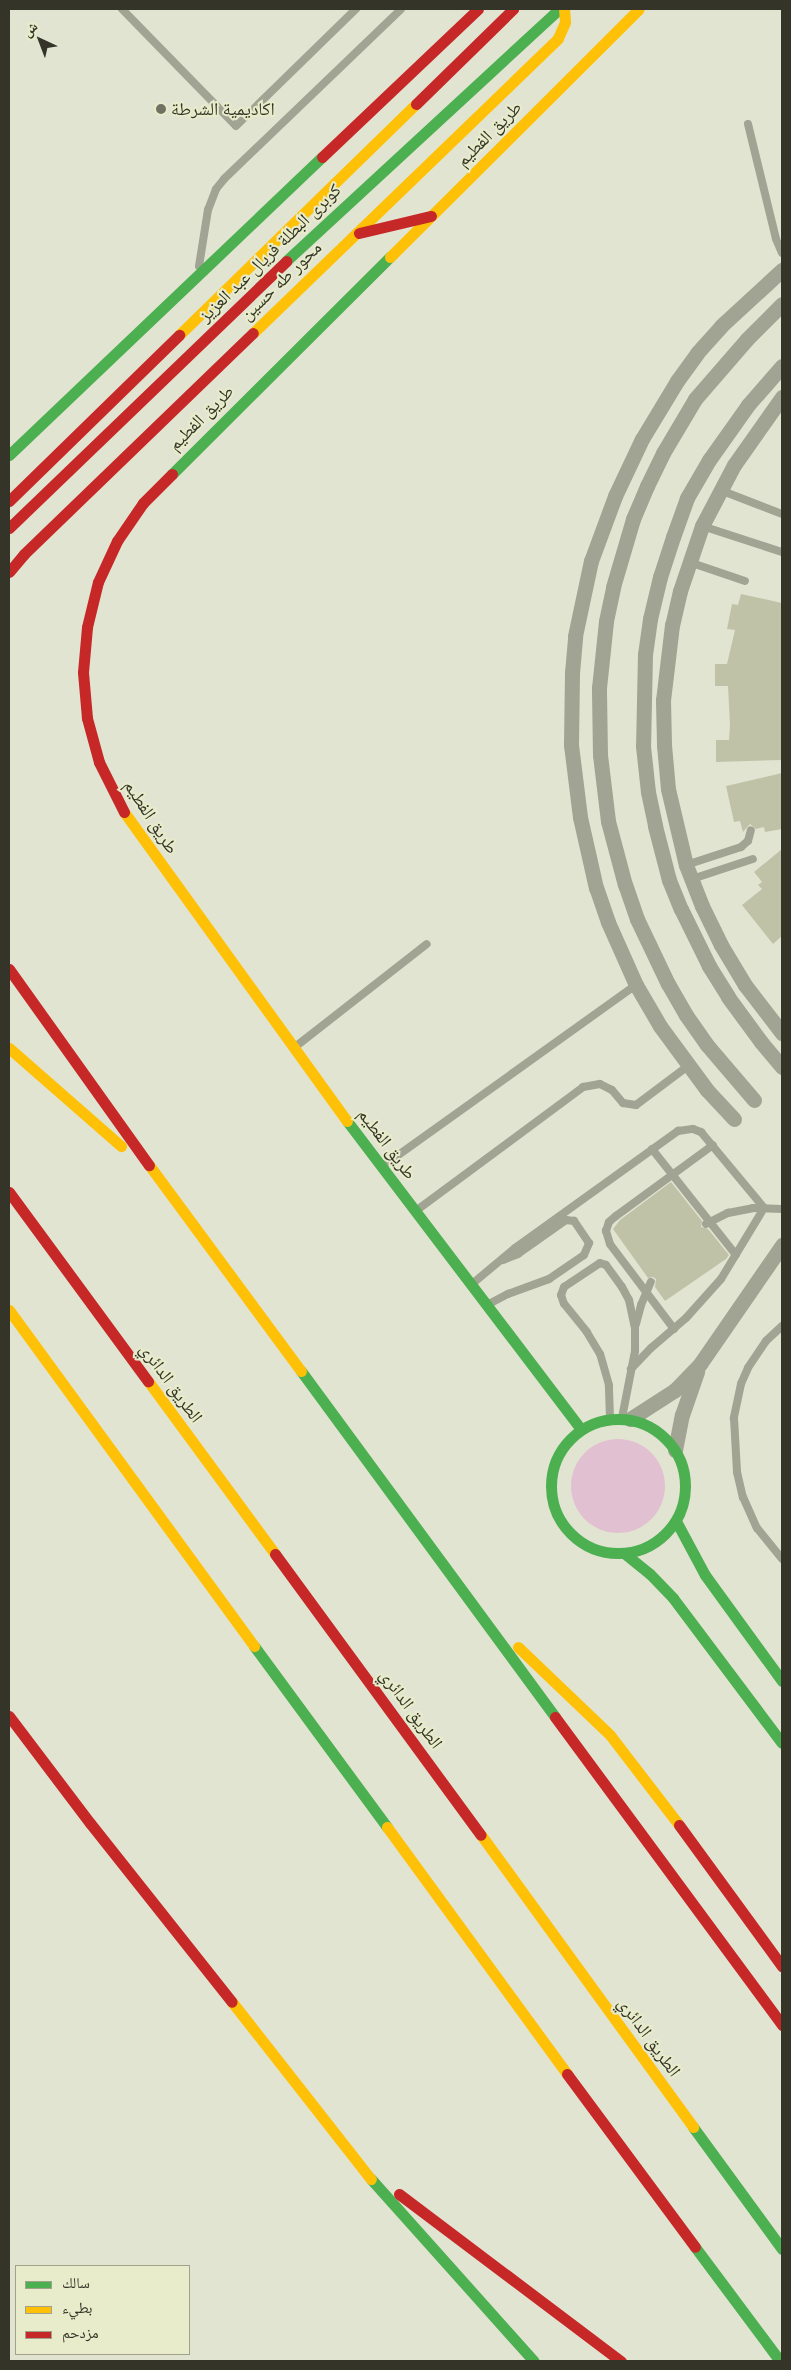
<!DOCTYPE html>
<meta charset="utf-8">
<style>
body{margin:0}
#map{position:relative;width:791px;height:2370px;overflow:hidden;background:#e2e4d2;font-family:"Public Sans","Noto Naskh Arabic",sans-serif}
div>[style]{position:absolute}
.green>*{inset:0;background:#e1c1d1}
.round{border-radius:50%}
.building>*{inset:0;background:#c0c2a7}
.lane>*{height:8px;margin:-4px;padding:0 4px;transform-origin:4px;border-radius:4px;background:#a1a393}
.street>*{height:15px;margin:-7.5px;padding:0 7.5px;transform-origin:7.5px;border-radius:7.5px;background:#a1a393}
.fast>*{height:11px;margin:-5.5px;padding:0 5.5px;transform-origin:5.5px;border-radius:5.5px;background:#4caf50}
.fast>.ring{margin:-5.5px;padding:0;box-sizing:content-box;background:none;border:11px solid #4caf50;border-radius:50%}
.slow>*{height:11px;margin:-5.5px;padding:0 5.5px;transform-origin:5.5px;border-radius:5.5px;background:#ffc107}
.jam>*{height:11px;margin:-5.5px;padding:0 5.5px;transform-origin:5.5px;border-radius:5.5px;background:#c62828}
.dots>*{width:14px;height:14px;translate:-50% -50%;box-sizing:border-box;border:2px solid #e8ecca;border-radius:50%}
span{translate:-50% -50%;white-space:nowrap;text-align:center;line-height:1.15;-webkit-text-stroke:4px #e8ecca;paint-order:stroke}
.poi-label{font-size:18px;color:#343528}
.left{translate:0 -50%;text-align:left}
.street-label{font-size:18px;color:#343528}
.frame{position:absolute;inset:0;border:10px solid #343528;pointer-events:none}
.legend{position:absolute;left:15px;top:2265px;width:175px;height:90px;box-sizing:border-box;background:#e8ecca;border:1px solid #a0a389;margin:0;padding:6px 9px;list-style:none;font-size:15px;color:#343528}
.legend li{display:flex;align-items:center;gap:10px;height:25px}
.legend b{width:25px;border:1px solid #a0a389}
.north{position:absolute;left:15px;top:15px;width:50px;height:50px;-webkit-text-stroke:4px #e8ecca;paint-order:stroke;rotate:317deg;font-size:14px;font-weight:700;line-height:20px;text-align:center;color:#343528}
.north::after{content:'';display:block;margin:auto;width:18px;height:22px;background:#343528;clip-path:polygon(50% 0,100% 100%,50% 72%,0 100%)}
</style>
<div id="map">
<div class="green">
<div class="round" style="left:571px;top:1439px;width:94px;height:94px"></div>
</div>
<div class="building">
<div style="clip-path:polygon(741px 594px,782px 603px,782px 760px,716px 762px,716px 740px,729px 740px,730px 725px,728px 686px,715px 686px,715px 664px,727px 664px,735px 630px,727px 629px,732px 604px,738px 605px)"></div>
<div style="clip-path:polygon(782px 773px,782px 829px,765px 832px,764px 827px,756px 829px,750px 824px,743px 832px,740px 821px,734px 822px,726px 786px)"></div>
<div style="clip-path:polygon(782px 849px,782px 936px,773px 944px,742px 905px,762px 889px,758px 885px,762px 882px,754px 872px)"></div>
<div style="clip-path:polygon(671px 1182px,702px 1221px,701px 1227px,708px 1229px,729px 1255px,726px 1259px,665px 1301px,655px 1287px,656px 1279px,653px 1277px,648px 1278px,613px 1229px,620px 1220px)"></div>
</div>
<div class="lane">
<div style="left:122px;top:9px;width:163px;rotate:45.7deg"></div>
<div style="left:236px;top:126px;width:168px;rotate:-44.3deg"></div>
<div style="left:748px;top:124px;width:118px;rotate:76.3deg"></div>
<div style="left:776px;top:239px;width:15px;rotate:67deg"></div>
<div style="left:199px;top:266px;width:57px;rotate:-80.9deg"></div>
<div style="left:208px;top:210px;width:22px;rotate:-69deg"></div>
<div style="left:216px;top:189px;width:13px;rotate:-51deg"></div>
<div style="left:224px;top:179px;width:245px;rotate:-43.8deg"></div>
<div style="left:720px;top:490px;width:66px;rotate:21.2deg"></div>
<div style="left:702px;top:526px;width:84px;rotate:18deg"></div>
<div style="left:689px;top:562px;width:59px;rotate:18.7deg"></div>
<div style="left:686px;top:865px;width:58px;rotate:-18.1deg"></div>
<div style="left:741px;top:847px;width:9px;rotate:-41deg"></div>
<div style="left:748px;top:841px;width:11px;rotate:-75deg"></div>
<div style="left:692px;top:879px;width:64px;rotate:-18.2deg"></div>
<div style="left:295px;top:1047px;width:167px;rotate:-38deg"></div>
<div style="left:652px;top:1149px;width:135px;rotate:51.6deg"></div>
<div style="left:383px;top:1166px;width:311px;rotate:-35.6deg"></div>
<div style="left:417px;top:1210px;width:207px;rotate:-36.5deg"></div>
<div style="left:583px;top:1087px;width:17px;rotate:-10deg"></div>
<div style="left:600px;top:1084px;width:13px;rotate:27deg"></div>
<div style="left:612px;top:1090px;width:17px;rotate:50deg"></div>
<div style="left:623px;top:1103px;width:13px;rotate:9deg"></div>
<div style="left:636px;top:1105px;width:65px;rotate:-36.9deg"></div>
<div style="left:706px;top:1224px;width:25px;rotate:-27deg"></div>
<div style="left:728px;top:1213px;width:25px;rotate:-11deg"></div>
<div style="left:753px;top:1208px;width:29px;rotate:2deg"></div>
<div style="left:472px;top:1284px;width:56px;rotate:-39.9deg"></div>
<div style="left:515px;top:1248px;width:201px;rotate:-35.7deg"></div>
<div style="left:678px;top:1131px;width:15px;rotate:-8deg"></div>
<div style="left:693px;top:1129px;width:9px;rotate:21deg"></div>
<div style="left:701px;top:1132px;width:99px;rotate:50.3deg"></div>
<div style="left:764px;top:1208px;width:83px;rotate:121.2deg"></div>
<div style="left:721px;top:1279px;width:52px;rotate:131.9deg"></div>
<div style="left:686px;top:1318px;width:46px;rotate:139.4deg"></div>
<div style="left:651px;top:1348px;width:29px;rotate:134deg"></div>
<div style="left:487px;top:1305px;width:24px;rotate:-28deg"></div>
<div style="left:508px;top:1294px;width:44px;rotate:-20.1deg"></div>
<div style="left:549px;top:1279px;width:42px;rotate:-34.4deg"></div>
<div style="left:584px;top:1255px;width:13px;rotate:-67deg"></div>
<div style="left:589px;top:1243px;width:27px;rotate:-124deg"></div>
<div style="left:574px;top:1221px;width:8px;rotate:-173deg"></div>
<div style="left:566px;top:1220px;width:59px;rotate:144.7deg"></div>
<div style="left:518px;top:1254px;width:16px;rotate:158deg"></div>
<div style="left:636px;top:1324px;width:20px;rotate:-75deg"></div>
<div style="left:641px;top:1305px;width:25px;rotate:-67deg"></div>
<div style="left:782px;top:1326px;width:22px;rotate:137deg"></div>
<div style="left:766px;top:1341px;width:32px;rotate:124deg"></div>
<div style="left:748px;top:1368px;width:17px;rotate:114deg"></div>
<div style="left:741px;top:1384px;width:35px;rotate:102deg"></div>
<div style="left:734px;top:1418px;width:54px;rotate:86.8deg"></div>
<div style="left:737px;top:1472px;width:26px;rotate:77deg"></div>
<div style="left:743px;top:1497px;width:34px;rotate:66deg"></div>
<div style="left:757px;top:1528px;width:40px;rotate:51deg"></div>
<div style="left:674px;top:1329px;width:106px;rotate:-127deg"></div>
<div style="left:610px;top:1244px;width:14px;rotate:-107deg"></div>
<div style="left:606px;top:1231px;width:9px;rotate:-72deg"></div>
<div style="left:609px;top:1222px;width:9px;rotate:-41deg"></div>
<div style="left:616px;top:1216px;width:120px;rotate:-36.2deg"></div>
<div style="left:610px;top:1418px;width:33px;rotate:-92deg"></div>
<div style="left:609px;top:1385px;width:32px;rotate:-106deg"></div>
<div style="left:600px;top:1354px;width:26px;rotate:-121deg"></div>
<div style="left:587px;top:1332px;width:36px;rotate:-129deg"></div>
<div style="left:564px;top:1304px;width:9px;rotate:-108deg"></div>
<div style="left:561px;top:1295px;width:9px;rotate:-69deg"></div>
<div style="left:564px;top:1287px;width:43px;rotate:-33.7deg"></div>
<div style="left:600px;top:1263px;width:6px;rotate:18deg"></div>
<div style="left:606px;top:1265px;width:27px;rotate:54deg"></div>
<div style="left:622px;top:1287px;width:15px;rotate:62deg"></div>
<div style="left:629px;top:1300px;width:29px;rotate:78deg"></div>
<div style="left:635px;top:1328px;width:23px;rotate:90deg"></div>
<div style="left:635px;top:1351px;width:68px;rotate:101deg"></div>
</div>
<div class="street">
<div style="left:782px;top:366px;width:52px;rotate:131.1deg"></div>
<div style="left:748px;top:405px;width:67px;rotate:125.3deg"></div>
<div style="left:709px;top:460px;width:44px;rotate:120.1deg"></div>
<div style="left:687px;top:498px;width:41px;rotate:109.7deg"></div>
<div style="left:673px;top:537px;width:42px;rotate:108deg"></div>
<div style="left:660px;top:577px;width:43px;rotate:103.4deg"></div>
<div style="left:650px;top:619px;width:35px;rotate:98deg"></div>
<div style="left:645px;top:654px;width:92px;rotate:91.2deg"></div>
<div style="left:643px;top:746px;width:46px;rotate:83.8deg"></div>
<div style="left:648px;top:792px;width:35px;rotate:78deg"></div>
<div style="left:655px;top:826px;width:56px;rotate:75.5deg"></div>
<div style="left:669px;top:880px;width:31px;rotate:68deg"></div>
<div style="left:681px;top:909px;width:64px;rotate:63.8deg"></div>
<div style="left:709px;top:966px;width:36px;rotate:58deg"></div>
<div style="left:728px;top:997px;width:56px;rotate:53.7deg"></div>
<div style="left:761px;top:1042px;width:33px;rotate:50deg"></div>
<div style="left:782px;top:397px;width:83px;rotate:125.2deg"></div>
<div style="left:734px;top:465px;width:69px;rotate:117.7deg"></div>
<div style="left:702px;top:526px;width:69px;rotate:108.7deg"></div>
<div style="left:680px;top:591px;width:35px;rotate:103deg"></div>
<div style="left:672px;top:625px;width:76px;rotate:96.8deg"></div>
<div style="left:663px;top:700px;width:45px;rotate:88.7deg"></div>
<div style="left:664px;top:745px;width:44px;rotate:84.8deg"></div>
<div style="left:668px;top:789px;width:78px;rotate:76.7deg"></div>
<div style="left:686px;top:865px;width:44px;rotate:68.7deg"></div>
<div style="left:702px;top:906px;width:43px;rotate:64deg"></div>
<div style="left:721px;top:945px;width:47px;rotate:59deg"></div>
<div style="left:745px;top:985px;width:61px;rotate:52.4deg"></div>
<div style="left:754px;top:1100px;width:72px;rotate:-130.5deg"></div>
<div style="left:707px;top:1045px;width:37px;rotate:-125deg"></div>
<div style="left:686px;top:1015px;width:36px;rotate:-120deg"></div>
<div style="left:668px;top:984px;width:72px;rotate:-115.5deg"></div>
<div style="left:637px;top:919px;width:36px;rotate:-109deg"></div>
<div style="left:625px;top:885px;width:66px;rotate:-104.9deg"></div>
<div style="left:608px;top:821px;width:66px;rotate:-96.9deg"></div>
<div style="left:600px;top:755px;width:67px;rotate:-90.9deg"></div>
<div style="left:599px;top:688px;width:67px;rotate:-84deg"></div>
<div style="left:606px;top:621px;width:35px;rotate:-78deg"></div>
<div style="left:613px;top:587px;width:71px;rotate:-73.6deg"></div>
<div style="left:633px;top:519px;width:36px;rotate:-67deg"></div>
<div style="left:647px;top:486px;width:37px;rotate:-64deg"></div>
<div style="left:663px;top:453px;width:63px;rotate:-59.3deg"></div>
<div style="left:695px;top:399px;width:79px;rotate:-49.1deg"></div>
<div style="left:747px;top:339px;width:49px;rotate:-45deg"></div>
<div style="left:734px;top:1119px;width:40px;rotate:-133deg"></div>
<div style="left:707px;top:1090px;width:79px;rotate:-126.3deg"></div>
<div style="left:660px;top:1026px;width:48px;rotate:-120.3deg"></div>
<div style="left:636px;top:985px;width:69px;rotate:-114deg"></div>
<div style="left:608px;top:922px;width:36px;rotate:-109deg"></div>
<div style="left:596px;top:888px;width:73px;rotate:-102.7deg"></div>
<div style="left:580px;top:817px;width:73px;rotate:-97.1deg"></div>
<div style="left:571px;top:745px;width:72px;rotate:-89.2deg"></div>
<div style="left:572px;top:673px;width:37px;rotate:-85deg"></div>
<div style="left:575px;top:636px;width:77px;rotate:-78deg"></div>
<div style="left:591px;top:561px;width:69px;rotate:-69.7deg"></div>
<div style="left:615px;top:496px;width:63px;rotate:-64.7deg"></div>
<div style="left:642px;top:439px;width:68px;rotate:-58.9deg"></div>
<div style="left:677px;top:381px;width:34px;rotate:-54deg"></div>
<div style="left:697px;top:353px;width:36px;rotate:-48deg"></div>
<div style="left:721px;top:326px;width:83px;rotate:-42.6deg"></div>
<div style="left:630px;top:1419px;width:54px;rotate:-32.8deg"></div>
<div style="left:675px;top:1390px;width:36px;rotate:-46deg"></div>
<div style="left:700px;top:1364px;width:145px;rotate:-55.4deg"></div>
<div style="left:675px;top:1450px;width:36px;rotate:-79deg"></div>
<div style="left:682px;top:1415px;width:46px;rotate:-70.8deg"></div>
</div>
<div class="fast">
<div style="left:286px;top:261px;width:372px;rotate:-42.7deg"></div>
<div style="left:9px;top:455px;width:432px;rotate:-43.6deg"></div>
<div style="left:172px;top:474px;width:308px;rotate:-44.9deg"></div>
<div style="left:347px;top:1121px;width:387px;rotate:52.8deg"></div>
<div style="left:301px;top:1371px;width:429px;rotate:53.7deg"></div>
<div class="ring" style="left:551px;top:1419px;width:123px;height:123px"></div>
<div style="left:676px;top:1521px;width:61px;rotate:61.8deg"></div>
<div style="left:705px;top:1575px;width:131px;rotate:54deg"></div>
<div style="left:624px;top:1553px;width:33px;rotate:39deg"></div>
<div style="left:650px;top:1574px;width:33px;rotate:46deg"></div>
<div style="left:673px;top:1598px;width:181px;rotate:53.1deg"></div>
<div style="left:254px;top:1646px;width:225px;rotate:53.7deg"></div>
<div style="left:693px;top:2127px;width:151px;rotate:53.9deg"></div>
<div style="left:371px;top:2179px;width:244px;rotate:48.2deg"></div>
<div style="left:695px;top:2247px;width:142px;rotate:53.3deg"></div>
</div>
<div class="slow">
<div style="left:390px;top:257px;width:351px;rotate:-44.9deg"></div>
<div style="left:253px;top:333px;width:424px;rotate:-44deg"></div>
<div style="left:558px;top:38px;width:17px;rotate:-66deg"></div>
<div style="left:565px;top:22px;width:13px;rotate:-94deg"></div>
<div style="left:179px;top:335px;width:331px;rotate:-44.3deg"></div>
<div style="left:124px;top:812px;width:381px;rotate:54.2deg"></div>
<div style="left:9px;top:1048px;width:149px;rotate:41.2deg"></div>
<div style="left:149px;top:1165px;width:256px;rotate:53.6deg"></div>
<div style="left:9px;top:1310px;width:416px;rotate:53.9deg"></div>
<div style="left:148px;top:1381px;width:215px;rotate:53.7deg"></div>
<div style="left:518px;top:1647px;width:127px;rotate:43.7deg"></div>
<div style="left:610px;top:1735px;width:113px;rotate:52.5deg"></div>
<div style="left:387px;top:1827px;width:306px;rotate:53.9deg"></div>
<div style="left:481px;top:1835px;width:361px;rotate:54deg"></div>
<div style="left:232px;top:2002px;width:225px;rotate:51.9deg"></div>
</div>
<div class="jam">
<div style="left:416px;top:104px;width:136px;rotate:-44.4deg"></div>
<div style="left:322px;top:157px;width:215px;rotate:-43.5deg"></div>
<div style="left:359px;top:233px;width:74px;rotate:-13.3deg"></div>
<div style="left:9px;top:501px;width:238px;rotate:-44.3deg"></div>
<div style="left:9px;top:528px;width:385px;rotate:-43.9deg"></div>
<div style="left:9px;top:572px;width:23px;rotate:-50deg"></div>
<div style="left:24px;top:554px;width:318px;rotate:-44deg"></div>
<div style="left:124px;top:812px;width:56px;rotate:-116.6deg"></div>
<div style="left:99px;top:762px;width:46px;rotate:-105.3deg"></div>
<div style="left:87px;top:718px;width:46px;rotate:-95deg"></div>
<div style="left:83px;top:672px;width:45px;rotate:-84.9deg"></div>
<div style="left:87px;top:627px;width:46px;rotate:-76.3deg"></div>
<div style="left:98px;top:582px;width:45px;rotate:-65.1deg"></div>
<div style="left:117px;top:541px;width:46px;rotate:-55.6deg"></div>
<div style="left:143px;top:503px;width:41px;rotate:-45deg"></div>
<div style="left:9px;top:969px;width:241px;rotate:54.5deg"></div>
<div style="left:9px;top:1192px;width:235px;rotate:53.7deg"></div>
<div style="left:275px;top:1554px;width:348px;rotate:53.8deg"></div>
<div style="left:9px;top:1716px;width:134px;rotate:52.9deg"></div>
<div style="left:90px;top:1823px;width:228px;rotate:51.6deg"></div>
<div style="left:555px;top:1717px;width:383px;rotate:53.6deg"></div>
<div style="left:679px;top:1825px;width:175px;rotate:53.9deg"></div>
<div style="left:567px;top:2074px;width:215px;rotate:53.5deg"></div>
<div style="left:399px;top:2194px;width:278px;rotate:37deg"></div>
</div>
<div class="dots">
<div style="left:161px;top:109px;background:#717264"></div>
</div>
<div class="poi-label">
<span class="left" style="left:171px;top:109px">اكاديمية الشرطة</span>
</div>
<div class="street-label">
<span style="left:489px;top:134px;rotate:-45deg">طريق الفطيم</span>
<span style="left:270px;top:253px;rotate:-44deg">كوبرى البطلة فريال عبد العزيز</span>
<span style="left:281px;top:281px;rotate:-44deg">محور طه حسين</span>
<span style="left:201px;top:418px;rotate:-45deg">طريق الفطيم</span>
<span style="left:151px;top:817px;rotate:57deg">طريق الفطيم</span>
<span style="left:387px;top:1144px;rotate:53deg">طريق الفطيم</span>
<span style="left:171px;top:1383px;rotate:54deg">الطريق الدائري</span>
<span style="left:411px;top:1709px;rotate:54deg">الطريق الدائري</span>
<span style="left:649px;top:2037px;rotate:54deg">الطريق الدائري</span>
</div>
<div class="frame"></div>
<ul class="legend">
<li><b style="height:6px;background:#4caf50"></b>سالك</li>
<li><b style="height:6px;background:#ffc107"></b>بطيء</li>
<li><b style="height:6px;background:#c62828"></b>مزدحم</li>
</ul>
<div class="north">ش</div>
</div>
